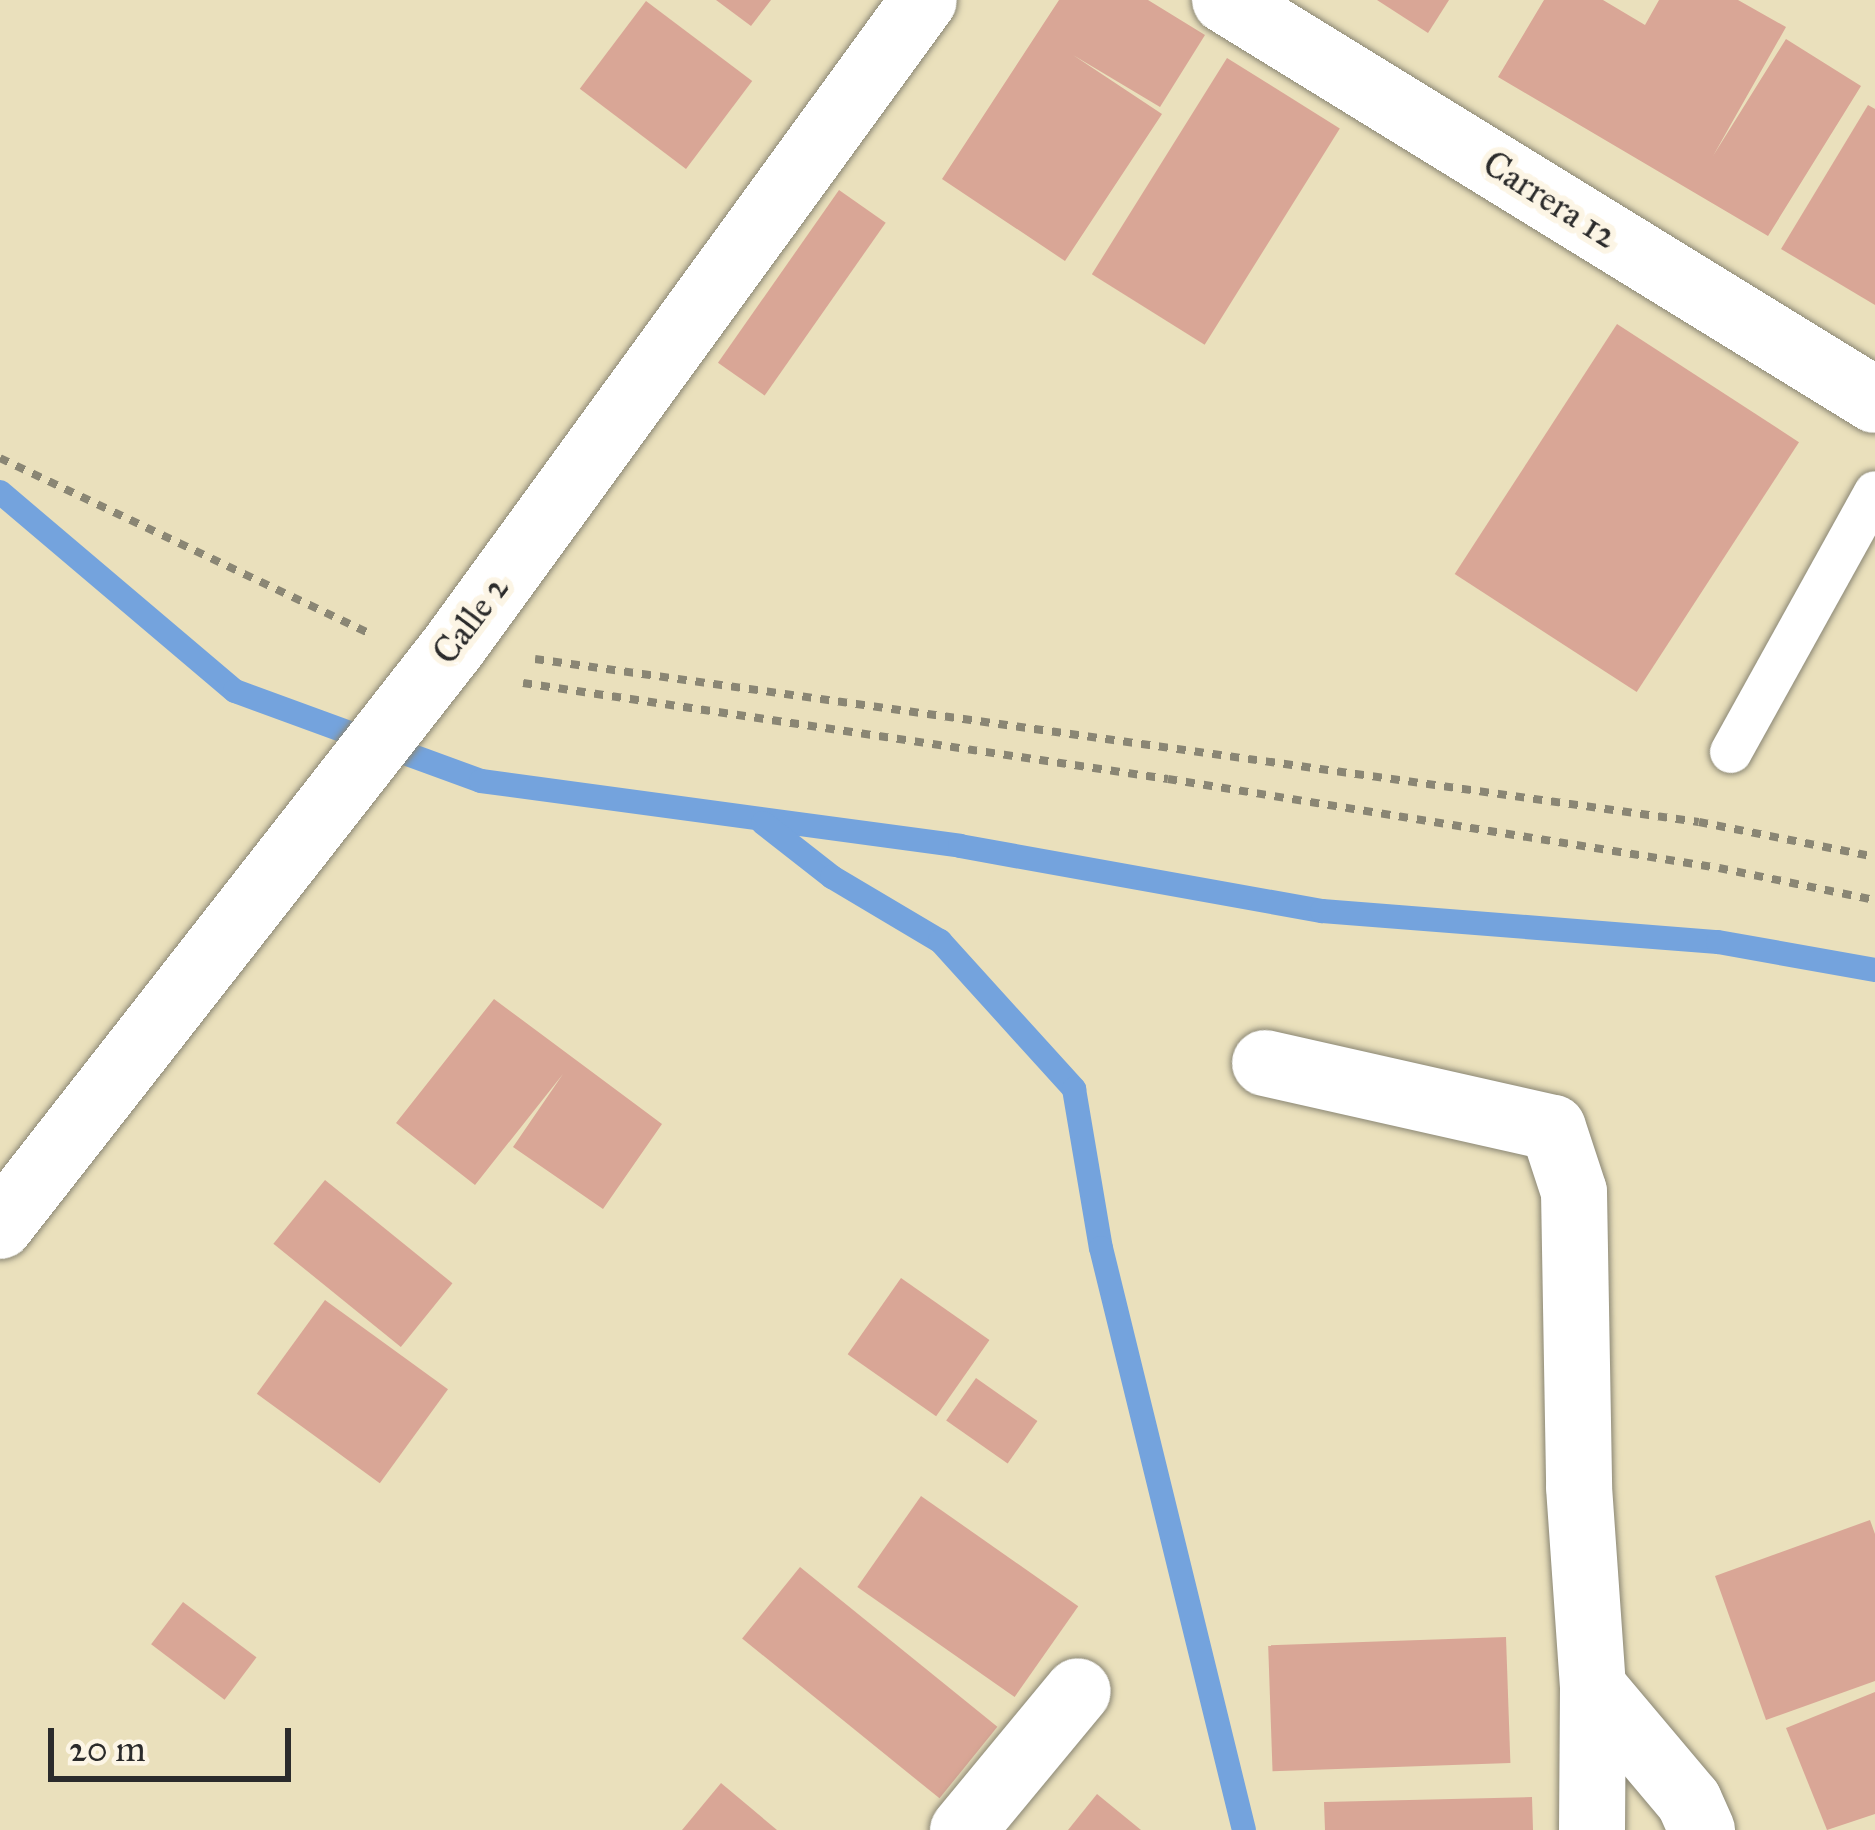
<!DOCTYPE html>
<style>
body{margin:0}
#map{position:relative;width:1875px;height:1830px;overflow:hidden;background:#eae0bc;font-family:"IM FELL Great Primer",serif}
div>[style]{position:absolute}
.stream>*{height:24px;margin:-12px;padding:0 12px;transform-origin:12px;border-radius:12px;background:#74a3dd}
.building>*{inset:0;background:#d9a696;transform-origin:0 0}
.path>*{height:8px;margin-top:-4px;transform-origin:0;background:repeating-linear-gradient(90deg,#8a8674 0 9px,transparent 0 18px)}
.roads{filter:drop-shadow(0 0 3px #8a8674) drop-shadow(0 0 3px #8a8674)}
.service>*{height:42px;margin:-21px;padding:0 21px;transform-origin:21px;border-radius:21px;background:#fff}
.minor>*{height:66px;margin:-33px;padding:0 33px;transform-origin:33px;border-radius:33px;background:#fff}
.tertiary>*{height:66px;margin:-33px;padding:0 33px;transform-origin:33px;border-radius:33px;background:#fff}
span{translate:-50% -50%;white-space:nowrap;text-align:center;line-height:1.15;-webkit-text-stroke:12px #fcf5e5;paint-order:stroke}
.street-label{font-size:36px;color:#2b2b2b}
.scale{position:absolute;left:48px;top:1728px;width:243px;height:54px;box-sizing:border-box;border:6px solid #2b2b2b;border-top:0;padding-left:15px;font-size:36px;line-height:42px;white-space:nowrap;color:#2b2b2b;-webkit-text-stroke:9px #fcf5e5;paint-order:stroke}
</style>
<div id="map">
<div class="stream">
<div style="left:0;top:492px;width:308px;rotate:40.3deg"></div>
<div style="left:235px;top:691px;width:262px;rotate:20.1deg"></div>
<div style="left:481px;top:781px;width:483px;rotate:7.7deg"></div>
<div style="left:960px;top:846px;width:368px;rotate:10.2deg"></div>
<div style="left:1322px;top:911px;width:397px;rotate:4.5deg"></div>
<div style="left:1718px;top:942px;width:159px;rotate:10.1deg"></div>
<div style="left:763px;top:823px;width:88px;rotate:38deg"></div>
<div style="left:832px;top:877px;width:126px;rotate:30.7deg"></div>
<div style="left:940px;top:941px;width:200px;rotate:47.8deg"></div>
<div style="left:1074px;top:1089px;width:161px;rotate:80.4deg"></div>
<div style="left:1101px;top:1248px;width:599px;rotate:76.2deg"></div>
</div>
<div class="building">
<div style="clip-path:polygon(716px 0,771px 0,751px 26px)"></div>
<div style="clip-path:polygon(1059px 0,1148px 0,1205px 35px,1160px 107px,1073px 55px,1162px 114px,1065px 261px,942px 179px)"></div>
<div style="clip-path:polygon(1377px 0,1449px 0,1428px 33px)"></div>
<div style="clip-path:polygon(1544px 0,1603px 0,1645px 25px,1659px 0,1738px 0,1786px 27px,1713px 156px,1786px 39px,1861px 86px,1768px 236px,1498px 77px)"></div>
<div style="left:646px;top:1px;width:133px;height:110px;rotate:37deg"></div>
<div style="left:1227px;top:58px;width:133px;height:255px;rotate:32deg"></div>
<div style="clip-path:polygon(1868px 105px,1875px 109px,1875px 305px,1781px 249px)"></div>
<div style="left:839px;top:190px;width:57px;height:211px;rotate:35deg"></div>
<div style="left:1617px;top:324px;width:217px;height:298px;rotate:33deg"></div>
<div style="clip-path:polygon(494px 999px,662px 1124px,603px 1209px,513px 1147px,563px 1074px,475px 1185px,396px 1123px)"></div>
<div style="left:325px;top:1180px;width:164px;height:82px;rotate:39deg"></div>
<div style="left:901px;top:1278px;width:108px;height:93px;rotate:35deg"></div>
<div style="left:325px;top:1300px;width:152px;height:116px;rotate:36deg"></div>
<div style="left:976px;top:1378px;width:75px;height:52px;rotate:35deg"></div>
<div style="left:921px;top:1496px;width:192px;height:111px;rotate:35deg"></div>
<div style="clip-path:polygon(1870px 1520px,1875px 1534px,1875px 1681px,1766px 1720px,1715px 1576px)"></div>
<div style="left:800px;top:1567px;width:254px;height:92px;rotate:39deg"></div>
<div style="left:183px;top:1602px;width:92px;height:53px;rotate:37deg"></div>
<div style="left:1506px;top:1637px;width:126px;height:238px;rotate:88deg"></div>
<div style="clip-path:polygon(1875px 1692px,1875px 1814px,1827px 1830px,1786px 1728px)"></div>
<div style="clip-path:polygon(721px 1783px,777px 1830px,682px 1830px)"></div>
<div style="clip-path:polygon(1097px 1794px,1141px 1830px,1068px 1830px)"></div>
<div style="clip-path:polygon(1532px 1797px,1533px 1830px,1325px 1830px,1324px 1802px)"></div>
</div>
<div class="path">
<div style="left:0;top:458px;width:406px;rotate:25.4deg"></div>
<div style="left:535px;top:659px;width:1175px;rotate:7.97deg"></div>
<div style="left:1699px;top:822px;width:179px;rotate:11.2deg"></div>
<div style="left:523px;top:683px;width:652px;rotate:8.47deg"></div>
<div style="left:1168px;top:779px;width:558px;rotate:9.18deg"></div>
<div style="left:1719px;top:868px;width:159px;rotate:11.6deg"></div>
</div>
<div class="roads">
<div class="service">
<div style="left:1731px;top:752px;width:297px;rotate:-61deg"></div>
</div>
<div class="minor">
<div style="left:1225px;top:0;width:763px;rotate:31.61deg"></div>
<div style="left:1265px;top:1063px;width:295px;rotate:12.7deg"></div>
<div style="left:1553px;top:1128px;width:67px;rotate:71.8deg"></div>
<div style="left:1574px;top:1192px;width:295px;rotate:89deg"></div>
<div style="left:1579px;top:1487px;width:200px;rotate:86deg"></div>
<div style="left:1593px;top:1687px;width:143px;rotate:90.4deg"></div>
<div style="left:1593px;top:1687px;width:149px;rotate:49.9deg"></div>
<div style="left:1689px;top:1801px;width:32px;rotate:66deg"></div>
<div style="left:963px;top:1830px;width:180px;rotate:-50.4deg"></div>
</div>
<div class="tertiary">
<div style="left:0;top:1226px;width:735px;rotate:-51.96deg"></div>
<div style="left:453px;top:647px;width:800px;rotate:-53.95deg"></div>
</div>
</div>
<div class="street-label">
<span style="left:1550px;top:200px;rotate:32deg">Carrera 12</span>
<span style="left:471px;top:620px;rotate:-53deg">Calle 2</span>
</div>
<div class="scale">20 m</div>
</div>
